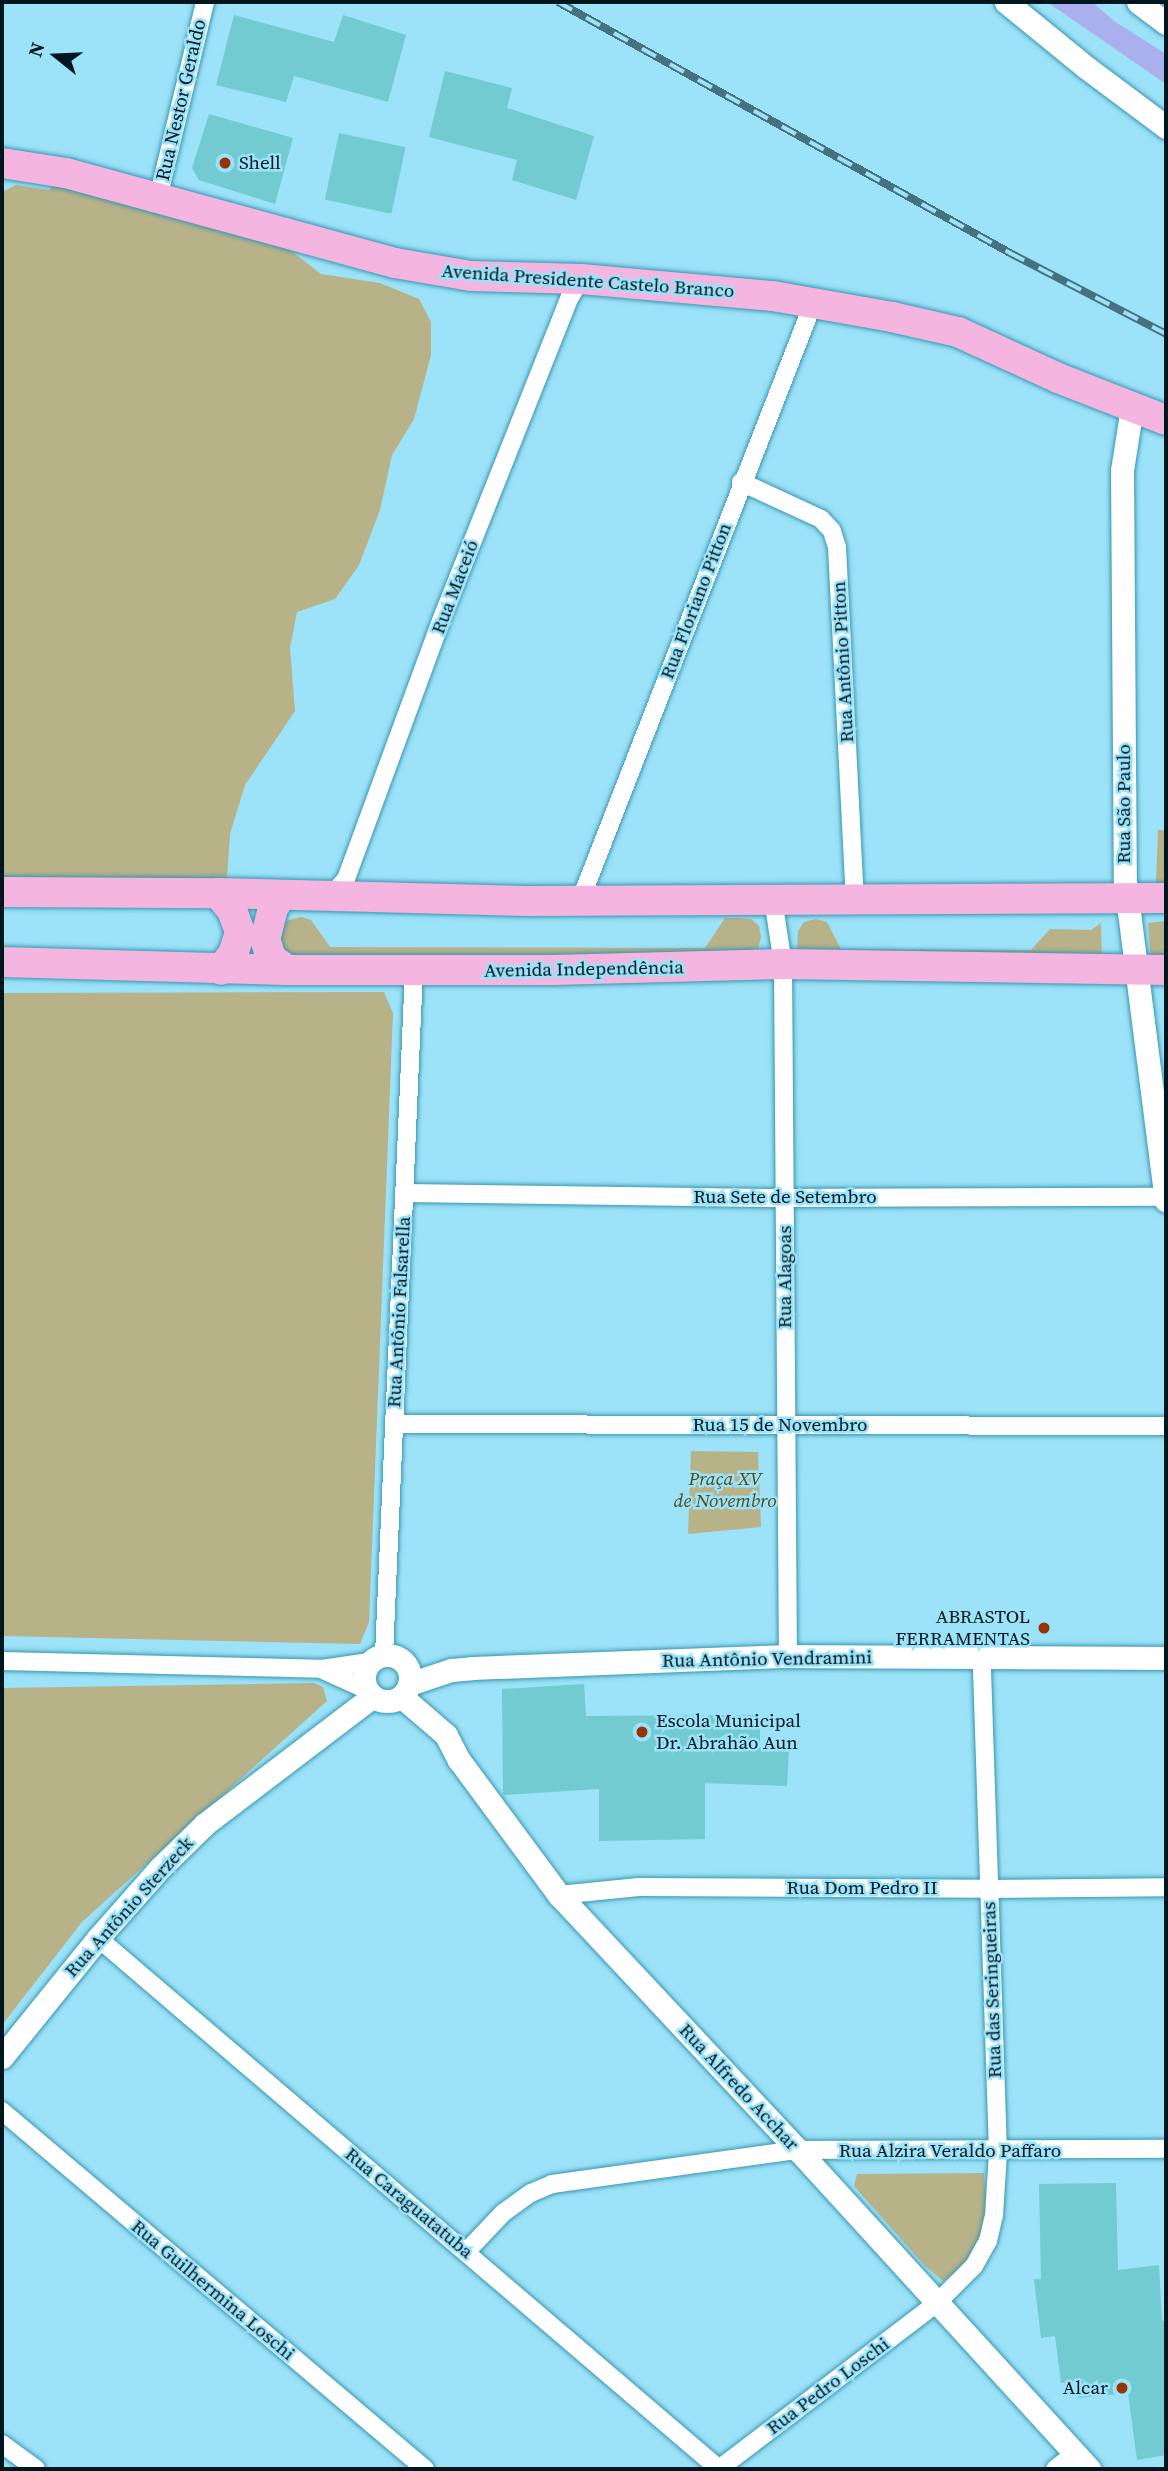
<!DOCTYPE html>
<meta charset="utf-8">
<style>
body{margin:0}
#map{position:relative;width:1168px;height:2471px;overflow:hidden;background:#9ce2f8;font-family:"Source Serif 4",serif}
div>[style]{position:absolute}
.green>*{inset:0;background:#b8b289}
.water>*{inset:0;background:#aab0ed}
.building>*{inset:0;background:#71cbd0;transform-origin:0 0}
.roads{filter:drop-shadow(0 0 2px #3897b1) drop-shadow(0 0 2px #3897b1)}
.minor>*{height:18px;margin:-9px;padding:0 9px;transform-origin:9px;border-radius:9px;background:#fff}
.tertiary>*{height:23px;margin:-11.5px;padding:0 11.5px;transform-origin:11.5px;border-radius:11.5px;background:#fff}
.tertiary>.ring{margin:-11.5px;padding:0;box-sizing:content-box;background:none;border:23px solid #fff;border-radius:50%}
.primary>*{height:30px;margin:-15px;padding:0 15px;transform-origin:15px;border-radius:15px;background:#f4b5e0}
.rail>*{height:8px;margin-top:-4px;transform-origin:0;background:repeating-linear-gradient(90deg,#9ce2f8 0 16px,#467280 0 32px);box-sizing:border-box;border-block:2px solid #467280}
.dots>*{width:19px;height:19px;translate:-50% -50%;box-sizing:border-box;border:4px solid #9ce2f8;border-radius:50%}
span{translate:-50% -50%;white-space:nowrap;text-align:center;line-height:1.15;-webkit-text-stroke:5px #9ce2f8;paint-order:stroke}
.street-label{font-size:19px;color:#00161e}
.poi-label{font-size:19px;color:#00161e}
.left{translate:0 -50%;text-align:left}
.right{translate:-100% -50%;text-align:right}
.park-label{font-size:19px;color:#554c19;font-style:italic}
.frame{position:absolute;inset:0;border:4px solid #00161e;pointer-events:none}
.north{position:absolute;left:21px;top:21px;width:70px;height:70px;-webkit-text-stroke:5px #9ce2f8;paint-order:stroke;rotate:288deg;font-size:19px;font-weight:700;line-height:28px;text-align:center;color:#00161e}
.north::after{content:'';display:block;margin:auto;width:24px;height:32px;background:#00161e;clip-path:polygon(50% 0,100% 100%,50% 72%,0 100%)}
</style>
<div id="map">
<div class="green">
<div style="clip-path:polygon(56px 181px,257px 234px,290px 250px,321px 274px,380px 283px,419px 299px,431px 322px,431px 355px,414px 419px,392px 455px,380px 510px,359px 565px,335px 599px,297px 612px,290px 648px,295px 711px,245px 785px,230px 834px,227px 878px,214px 887px,2px 878px,2px 192px,16px 185px,49px 190px)"></div>
<div style="clip-path:polygon(1158px 830px,1166px 830px,1166px 883px,1156px 883px)"></div>
<div style="clip-path:polygon(301px 917px,311px 920px,330px 947px,705px 948px,725px 918px,736px 918px,751px 919px,759px 926px,761px 937px,758px 949px,750px 956px,286px 959px,278px 928px,286px 921px)"></div>
<div style="clip-path:polygon(816px 919px,827px 922px,841px 949px,1031px 950px,1050px 929px,1091px 930px,1101px 923px,1102px 962px,797px 953px,798px 931px,804px 922px)"></div>
<div style="clip-path:polygon(1166px 921px,1166px 963px,1151px 963px,1148px 923px)"></div>
<div style="clip-path:polygon(384px 992px,393px 1013px,369px 1622px,360px 1644px,2px 1636px,2px 993px)"></div>
<div style="clip-path:polygon(691px 1451px,758px 1452px,761px 1527px,688px 1534px)"></div>
<div style="clip-path:polygon(314px 1683px,323px 1687px,327px 1701px,82px 1922px,2px 2025px,2px 1688px)"></div>
<div style="clip-path:polygon(984px 2173px,987px 2208px,980px 2241px,962px 2268px,943px 2281px,924px 2265px,854px 2186px,857px 2174px)"></div>
</div>
<div class="water">
<div style="clip-path:polygon(1047px 2px,1092px 2px,1114px 21px,1166px 54px,1166px 84px)"></div>
</div>
<div class="building">
<div style="clip-path:polygon(234px 15px,334px 42px,343px 15px,406px 35px,388px 102px,294px 76px,286px 102px,216px 85px)"></div>
<div style="clip-path:polygon(445px 71px,512px 88px,507px 108px,594px 136px,576px 200px,512px 180px,517px 160px,429px 137px)"></div>
<div style="clip-path:polygon(209px 114px,293px 138px,275px 204px,199px 180px,192px 168px)"></div>
<div style="left:339px;top:133px;width:68px;height:68px;rotate:12deg"></div>
<div style="clip-path:polygon(584px 1684px,586px 1716px,760px 1715px,760px 1747px,789px 1749px,787px 1786px,705px 1783px,705px 1839px,599px 1841px,599px 1789px,503px 1795px,502px 1689px)"></div>
<div style="clip-path:polygon(1116px 2183px,1118px 2270px,1159px 2265px,1162px 2321px,1166px 2320px,1166px 2455px,1137px 2460px,1128px 2393px,1078px 2398px,1078px 2381px,1061px 2383px,1055px 2336px,1041px 2338px,1034px 2279px,1041px 2279px,1039px 2184px)"></div>
</div>
<div class="roads">
<div class="minor">
<div style="left:158px;top:198px;width:202px;rotate:-76.5deg"></div>
<div style="left:741px;top:482px;width:88px;rotate:24.8deg"></div>
<div style="left:821px;top:519px;width:16px;rotate:47deg"></div>
<div style="left:832px;top:531px;width:17px;rotate:73deg"></div>
<div style="left:837px;top:547px;width:351px;rotate:87.1deg"></div>
<div style="left:332px;top:895px;width:21px;rotate:-49deg"></div>
<div style="left:346px;top:879px;width:283px;rotate:-69.8deg"></div>
<div style="left:444px;top:613px;width:340px;rotate:-68.3deg"></div>
<div style="left:570px;top:297px;width:21px;rotate:-59deg"></div>
<div style="left:773px;top:899px;width:66px;rotate:81.3deg"></div>
<div style="left:783px;top:964px;width:692px;rotate:89.59deg"></div>
<div style="left:580px;top:901px;width:644px;rotate:-68.69deg"></div>
<div style="left:405px;top:1193px;width:380px;rotate:0.8deg"></div>
<div style="left:785px;top:1198px;width:381px;rotate:-0.2deg"></div>
<div style="left:394px;top:1424px;width:772px;rotate:0.15deg"></div>
<div style="left:384px;top:1655px;width:686px;rotate:-87.49deg"></div>
<div style="left:2px;top:1661px;width:319px;rotate:1.4deg"></div>
<div style="left:321px;top:1669px;width:49px;rotate:-8.3deg"></div>
<div style="left:321px;top:1669px;width:51px;rotate:24.5deg"></div>
<div style="left:559px;top:1895px;width:80px;rotate:-5.7deg"></div>
<div style="left:639px;top:1887px;width:349px;rotate:0.3deg"></div>
<div style="left:988px;top:1889px;width:178px;rotate:-0.6deg"></div>
<div style="left:98px;top:1938px;width:817px;rotate:40.53deg"></div>
<div style="left:2px;top:2111px;width:554px;rotate:40.24deg"></div>
<div style="left:467px;top:2251px;width:52px;rotate:-46.5deg"></div>
<div style="left:503px;top:2213px;width:34px;rotate:-36deg"></div>
<div style="left:531px;top:2193px;width:23px;rotate:-23deg"></div>
<div style="left:552px;top:2184px;width:248px;rotate:-7.9deg"></div>
<div style="left:798px;top:2150px;width:368px;rotate:-0.2deg"></div>
<div style="left:2px;top:2444px;width:42px;rotate:36.3deg"></div>
<div style="left:719px;top:2469px;width:275px;rotate:-37.3deg"></div>
<div style="left:938px;top:2302px;width:51px;rotate:-45deg"></div>
<div style="left:974px;top:2266px;width:29px;rotate:-61deg"></div>
<div style="left:988px;top:2241px;width:26px;rotate:-77deg"></div>
<div style="left:994px;top:2216px;width:64px;rotate:-86.4deg"></div>
<div style="left:998px;top:2152px;width:494px;rotate:-91.9deg"></div>
<div style="left:1055px;top:2469px;width:23px;rotate:-38deg"></div>
</div>
<div class="tertiary">
<div style="left:1006px;top:2px;width:104px;rotate:39.2deg"></div>
<div style="left:1087px;top:68px;width:99px;rotate:36.8deg"></div>
<div style="left:1138px;top:2px;width:35px;rotate:37deg"></div>
<div style="left:1132px;top:407px;width:64px;rotate:99deg"></div>
<div style="left:1122px;top:470px;width:411px;rotate:89.6deg"></div>
<div style="left:1125px;top:881px;width:322px;rotate:82.7deg"></div>
<div class="ring" style="left:364px;top:1655px;width:23px;height:23px"></div>
<div style="left:409px;top:1684px;width:44px;rotate:-18.4deg"></div>
<div style="left:451px;top:1670px;width:21px;rotate:-5deg"></div>
<div style="left:472px;top:1668px;width:316px;rotate:-2.2deg"></div>
<div style="left:788px;top:1656px;width:378px;rotate:0.3deg"></div>
<div style="left:402px;top:1697px;width:58px;rotate:40.8deg"></div>
<div style="left:446px;top:1735px;width:28px;rotate:63deg"></div>
<div style="left:459px;top:1760px;width:168px;rotate:53.5deg"></div>
<div style="left:559px;top:1895px;width:349px;rotate:46.9deg"></div>
<div style="left:798px;top:2150px;width:432px;rotate:47.6deg"></div>
<div style="left:2px;top:2057px;width:153px;rotate:-51.1deg"></div>
<div style="left:98px;top:1938px;width:94px;rotate:-48.5deg"></div>
<div style="left:160px;top:1868px;width:63px;rotate:-44.4deg"></div>
<div style="left:205px;top:1824px;width:210px;rotate:-37.3deg"></div>
</div>
<div class="primary">
<div style="left:2px;top:163px;width:65px;rotate:8.9deg"></div>
<div style="left:66px;top:173px;width:341px;rotate:15.3deg"></div>
<div style="left:395px;top:263px;width:77px;rotate:9.7deg"></div>
<div style="left:471px;top:276px;width:110px;rotate:1.6deg"></div>
<div style="left:581px;top:279px;width:193px;rotate:5.1deg"></div>
<div style="left:773px;top:296px;width:121px;rotate:10deg"></div>
<div style="left:892px;top:317px;width:68px;rotate:12.8deg"></div>
<div style="left:958px;top:332px;width:110px;rotate:24.7deg"></div>
<div style="left:1058px;top:378px;width:116px;rotate:21.3deg"></div>
<div style="left:2px;top:892px;width:216px;rotate:0.3deg"></div>
<div style="left:218px;top:893px;width:308px;rotate:1.5deg"></div>
<div style="left:526px;top:901px;width:640px;rotate:-0.27deg"></div>
<div style="left:218px;top:893px;width:22px;rotate:51deg"></div>
<div style="left:232px;top:910px;width:23px;rotate:70deg"></div>
<div style="left:240px;top:932px;width:21px;rotate:107deg"></div>
<div style="left:234px;top:952px;width:22px;rotate:126deg"></div>
<div style="left:282px;top:895px;width:16px;rotate:125deg"></div>
<div style="left:273px;top:908px;width:32px;rotate:104deg"></div>
<div style="left:265px;top:939px;width:20px;rotate:72deg"></div>
<div style="left:271px;top:958px;width:20px;rotate:37deg"></div>
<div style="left:2px;top:962px;width:285px;rotate:1.6deg"></div>
<div style="left:287px;top:970px;width:266px"></div>
<div style="left:553px;top:970px;width:230px;rotate:-1.5deg"></div>
<div style="left:783px;top:964px;width:383px;rotate:0.9deg"></div>
</div>
</div>
<div class="rail">
<div style="left:558px;top:2px;width:517px;rotate:29.04deg"></div>
<div style="left:1010px;top:253px;width:176px;rotate:27.4deg"></div>
</div>
<div class="dots">
<div style="left:225px;top:163px;background:#983303"></div>
<div style="left:1044px;top:1628px;background:#983303"></div>
<div style="left:642px;top:1732px;background:#983303"></div>
<div style="left:1122px;top:2388px;background:#983303"></div>
</div>
<div class="street-label">
<span style="left:181px;top:100px;rotate:-77deg">Rua Nestor Geraldo</span>
<span style="left:588px;top:281px;rotate:4deg">Avenida Presidente Castelo Branco</span>
<span style="left:455px;top:587px;rotate:-69deg">Rua Maceió</span>
<span style="left:696px;top:601px;rotate:-69deg">Rua Floriano Pitton</span>
<span style="left:843px;top:662px;rotate:-93deg">Rua Antônio Pitton</span>
<span style="left:1124px;top:804px;rotate:-90deg">Rua São Paulo</span>
<span style="left:584px;top:969px;rotate:-1deg">Avenida Independência</span>
<span style="left:785px;top:1197px">Rua Sete de Setembro</span>
<span style="left:785px;top:1277px;rotate:-90deg">Rua Alagoas</span>
<span style="left:399px;top:1312px;rotate:-87deg">Rua Antônio Falsarella</span>
<span style="left:780px;top:1425px">Rua 15 de Novembro</span>
<span style="left:767px;top:1659px;rotate:-1deg">Rua Antônio Vendramini</span>
<span style="left:862px;top:1888px">Rua Dom Pedro II</span>
<span style="left:129px;top:1907px;rotate:-48deg">Rua Antônio Sterzeck</span>
<span style="left:992px;top:1990px;rotate:-92deg">Rua das Seringueiras</span>
<span style="left:739px;top:2087px;rotate:47deg">Rua Alfredo Acchar</span>
<span style="left:950px;top:2151px">Rua Alzira Veraldo Paffaro</span>
<span style="left:409px;top:2203px;rotate:40deg">Rua Caraguatatuba</span>
<span style="left:213px;top:2290px;rotate:40deg">Rua Guilhermina Loschi</span>
<span style="left:828px;top:2386px;rotate:-37deg">Rua Pedro Loschi</span>
</div>
<div class="poi-label">
<span class="left" style="left:239px;top:163px">Shell</span>
<span class="right" style="left:1030px;top:1628px">ABRASTOL<br>FERRAMENTAS</span>
<span class="left" style="left:656px;top:1732px">Escola Municipal<br>Dr. Abrahão Aun</span>
<span class="right" style="left:1108px;top:2388px">Alcar</span>
</div>
<div class="park-label">
<span style="left:725px;top:1490px">Praça XV<br>de Novembro</span>
</div>
<div class="frame"></div>
<div class="north">N</div>
</div>
